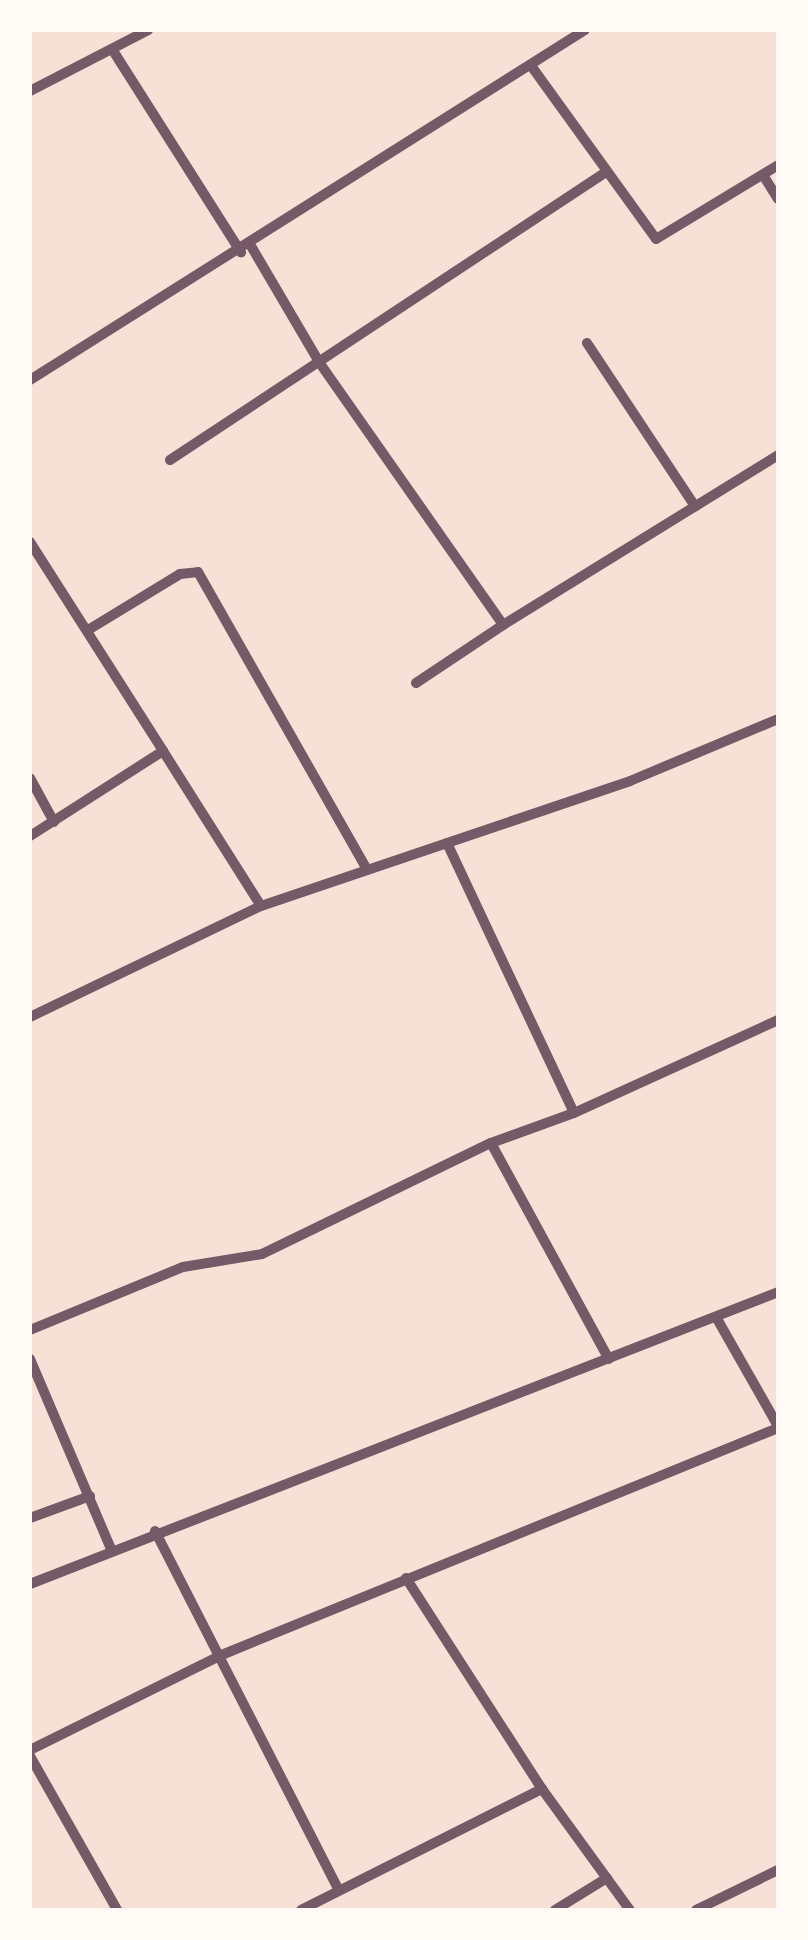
<!DOCTYPE html>
<style>
body{margin:0}
#map{position:relative;width:808px;height:1940px;overflow:hidden;background:#f7e1d7;font-family:Lato,sans-serif}
div>[style]{position:absolute}
.minor>*{height:10px;margin:-5px;padding:0 5px;transform-origin:5px;border-radius:5px;background:#755966}
span{translate:-50% -50%;white-space:nowrap;text-align:center;line-height:1.15;-webkit-text-stroke:8px #fffaf5;paint-order:stroke}
.frame{position:absolute;inset:0;border:32px solid #fffaf5;pointer-events:none}
</style>
<div id="map">
<div class="minor">
<div style="left:112px;top:49px;width:241px;rotate:57.6deg"></div>
<div style="left:532px;top:67px;width:212px;rotate:54.2deg"></div>
<div style="left:656px;top:239px;width:143px;rotate:-31.2deg"></div>
<div style="left:30px;top:91px;width:133px;rotate:-27.3deg"></div>
<div style="left:763px;top:175px;width:28px;rotate:58deg"></div>
<div style="left:251px;top:246px;width:134px;rotate:59.6deg"></div>
<div style="left:319px;top:362px;width:321px;rotate:55deg"></div>
<div style="left:503px;top:625px;width:323px;rotate:-31.7deg"></div>
<div style="left:587px;top:343px;width:196px;rotate:56.5deg"></div>
<div style="left:30px;top:380px;width:656px;rotate:-32.24deg"></div>
<div style="left:170px;top:460px;width:523px;rotate:-33.45deg"></div>
<div style="left:30px;top:542px;width:248px;rotate:57.5deg"></div>
<div style="left:163px;top:751px;width:158px;rotate:147.4deg"></div>
<div style="left:88px;top:630px;width:108px;rotate:-31.3deg"></div>
<div style="left:180px;top:574px;width:18px;rotate:-6deg"></div>
<div style="left:198px;top:572px;width:340px;rotate:60.4deg"></div>
<div style="left:416px;top:683px;width:105px;rotate:-33.7deg"></div>
<div style="left:163px;top:751px;width:183px;rotate:57.7deg"></div>
<div style="left:30px;top:778px;width:50px;rotate:61.4deg"></div>
<div style="left:447px;top:843px;width:298px;rotate:64.8deg"></div>
<div style="left:30px;top:1017px;width:256px;rotate:-25.7deg"></div>
<div style="left:261px;top:906px;width:390px;rotate:-18.7deg"></div>
<div style="left:630px;top:781px;width:160px;rotate:-22.7deg"></div>
<div style="left:491px;top:1143px;width:246px;rotate:61.4deg"></div>
<div style="left:716px;top:1317px;width:125px;rotate:60.4deg"></div>
<div style="left:30px;top:1330px;width:165px;rotate:-22.4deg"></div>
<div style="left:183px;top:1267px;width:80px;rotate:-9.3deg"></div>
<div style="left:262px;top:1254px;width:254px;rotate:-25.9deg"></div>
<div style="left:491px;top:1143px;width:88px;rotate:-19.9deg"></div>
<div style="left:574px;top:1113px;width:224px;rotate:-24.5deg"></div>
<div style="left:30px;top:1359px;width:209px;rotate:66.9deg"></div>
<div style="left:30px;top:1518px;width:64px;rotate:-20.1deg"></div>
<div style="left:155px;top:1531px;width:403px;rotate:62.9deg"></div>
<div style="left:406px;top:1578px;width:251px;rotate:57.2deg"></div>
<div style="left:30px;top:1584px;width:803px;rotate:-21.32deg"></div>
<div style="left:30px;top:1750px;width:211px;rotate:-26.4deg"></div>
<div style="left:219px;top:1656px;width:604px;rotate:-22.19deg"></div>
<div style="left:30px;top:1756px;width:177px;rotate:60.5deg"></div>
<div style="left:301px;top:1910px;width:270px;rotate:-26.7deg"></div>
<div style="left:542px;top:1789px;width:150px;rotate:54deg"></div>
<div style="left:555px;top:1910px;width:61px;rotate:-31.6deg"></div>
<div style="left:696px;top:1910px;width:91px;rotate:-26deg"></div>
</div>
<div class="frame"></div>
</div>
